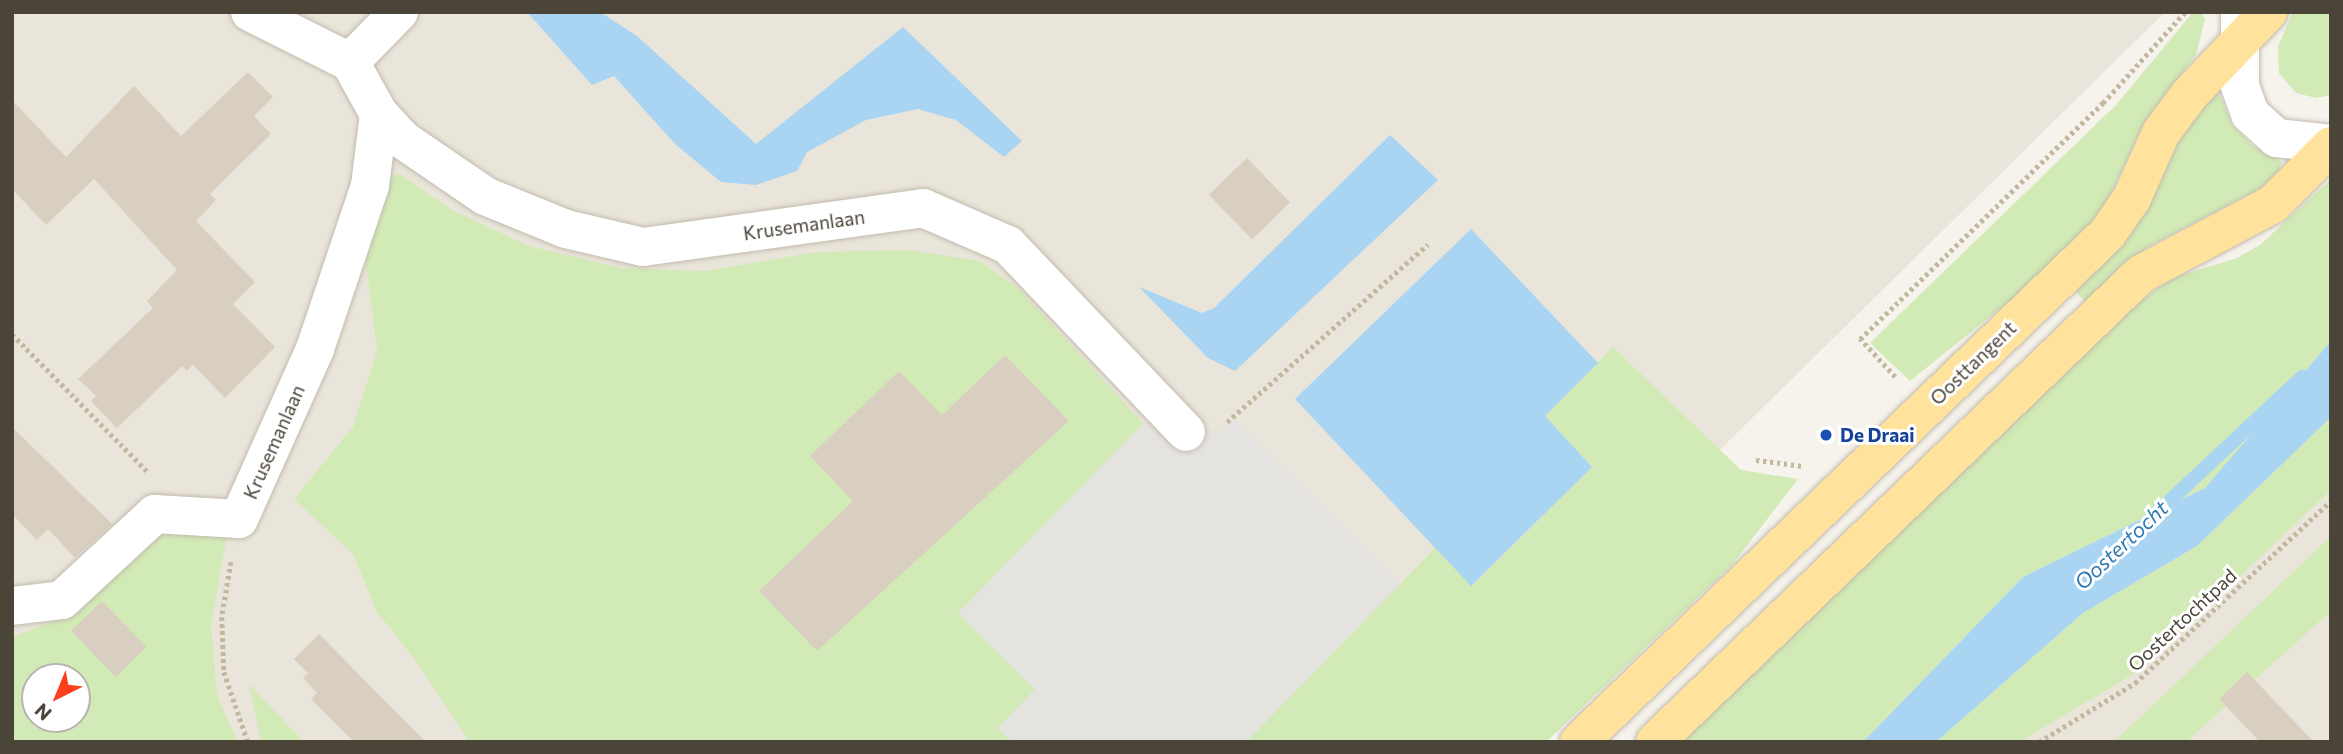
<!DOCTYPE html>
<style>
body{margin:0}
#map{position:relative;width:2343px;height:754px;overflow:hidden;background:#f6f3ec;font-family:Commissioner,sans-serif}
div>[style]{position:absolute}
.residential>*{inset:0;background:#eae5da}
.green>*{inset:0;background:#d2eab5}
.parking>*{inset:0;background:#e5e3e0}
.water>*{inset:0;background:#a9d4f2}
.stream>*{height:14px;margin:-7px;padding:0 7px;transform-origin:7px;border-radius:7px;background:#a9d4f2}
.building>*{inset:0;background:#d8cfc1;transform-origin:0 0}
.path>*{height:4.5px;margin-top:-2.25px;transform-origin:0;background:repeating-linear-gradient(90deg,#c4b79f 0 3.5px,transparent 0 7px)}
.roads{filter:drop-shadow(0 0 2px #c2bbae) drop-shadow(0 0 2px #c2bbae)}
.minor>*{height:38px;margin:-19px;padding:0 19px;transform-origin:19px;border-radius:19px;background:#fff}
.major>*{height:38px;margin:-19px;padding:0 19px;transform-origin:19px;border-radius:19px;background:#ffe39c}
.dots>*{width:19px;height:19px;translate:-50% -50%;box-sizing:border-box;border:4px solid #fff;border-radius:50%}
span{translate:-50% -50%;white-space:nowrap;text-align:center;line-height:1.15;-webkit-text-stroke:6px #fff;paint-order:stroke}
.street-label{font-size:19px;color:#4b4439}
.transit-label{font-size:19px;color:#164399;font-weight:700}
.left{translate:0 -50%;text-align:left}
.water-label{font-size:21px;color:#2e7ab2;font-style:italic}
.frame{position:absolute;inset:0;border:14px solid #4b4439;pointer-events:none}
.north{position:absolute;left:21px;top:663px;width:70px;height:70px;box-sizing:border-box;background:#fff;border:2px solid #b7b4b0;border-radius:50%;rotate:223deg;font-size:19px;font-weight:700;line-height:28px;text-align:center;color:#4b4439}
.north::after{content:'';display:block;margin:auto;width:24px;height:32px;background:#fc3f1d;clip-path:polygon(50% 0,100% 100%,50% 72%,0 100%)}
</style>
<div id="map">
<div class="residential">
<div style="clip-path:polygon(evenodd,12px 12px,2165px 12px,1423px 742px,12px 742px,12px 12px,35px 677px,77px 677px,77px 719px,35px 719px,35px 677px)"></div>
<div style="clip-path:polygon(2331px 417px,2331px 742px,1996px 742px,2197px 546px)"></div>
</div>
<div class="green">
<div style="clip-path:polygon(2193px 12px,2201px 12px,2205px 19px,2196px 55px,2145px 122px,2110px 196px,2074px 249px,1910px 381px,1870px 343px,2117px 104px)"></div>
<div style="clip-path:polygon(2293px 12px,2331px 12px,2331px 95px,2316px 98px,2296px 93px,2279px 73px,2278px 46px)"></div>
<div style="clip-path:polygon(2214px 92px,2221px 96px,2232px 125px,2252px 145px,2281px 161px,2280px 171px,2272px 182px,2148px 247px,2087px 304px,2069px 285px,2144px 216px,2175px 139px)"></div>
<div style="clip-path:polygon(400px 174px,452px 210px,529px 246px,621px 268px,705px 271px,816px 252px,908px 250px,980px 261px,1020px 290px,1144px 424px,958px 613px,1036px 689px,998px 728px,1012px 742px,463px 742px,467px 738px,414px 658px,377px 612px,353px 554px,294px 499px,353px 427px,377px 351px,364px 247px,384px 178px)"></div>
<div style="clip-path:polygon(2331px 179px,2331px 341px,2205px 488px,2023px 577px,1863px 742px,1678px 742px,2137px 304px,2171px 278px,2237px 258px,2260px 245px)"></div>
<div style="clip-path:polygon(1613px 347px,1741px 470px,1798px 479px,1732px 565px,1546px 742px,1246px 742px,1435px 548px,1472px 586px,1592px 467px,1545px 416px)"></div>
<div style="clip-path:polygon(2331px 417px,2331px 490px,2142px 669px,2019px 742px,1936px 742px,2083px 613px,2197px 546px)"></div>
<div style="clip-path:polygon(evenodd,160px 524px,228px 528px,211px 625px,217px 696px,238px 742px,12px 742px,12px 637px,57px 620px,160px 524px,35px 677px,77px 677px,77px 719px,35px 719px,35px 677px)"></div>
<div style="clip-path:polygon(2331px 536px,2331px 611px,2186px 742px,2114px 742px)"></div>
<div style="clip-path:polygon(249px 684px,304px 742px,261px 742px)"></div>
</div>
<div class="parking">
<div style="clip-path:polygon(1174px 392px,1216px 434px,1232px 417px,1401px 583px,1246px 742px,1012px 742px,998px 728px,1035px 689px,958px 613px)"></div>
</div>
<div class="water">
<div style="clip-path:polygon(527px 12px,600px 12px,637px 36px,756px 144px,903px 27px,1022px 141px,1004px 157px,956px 120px,918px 109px,866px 120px,807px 152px,797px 171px,756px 185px,721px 182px,675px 144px,614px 76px,592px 85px)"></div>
<div style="clip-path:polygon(1390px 135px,1438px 180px,1235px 371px,1208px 358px,1139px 287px,1202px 313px,1214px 308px)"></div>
<div style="clip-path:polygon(1471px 229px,1598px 363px,1545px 416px,1592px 467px,1471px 586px,1295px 399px)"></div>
<div style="clip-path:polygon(2331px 341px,2331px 417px,2197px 546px,2083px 613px,1936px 742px,1863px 742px,2023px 577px,2205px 488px)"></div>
</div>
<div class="stream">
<div style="left:2146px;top:523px;width:214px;rotate:-43.1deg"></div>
</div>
<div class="building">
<div style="clip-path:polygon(248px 72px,273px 97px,254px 116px,271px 134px,210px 194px,216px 200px,196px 221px,255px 282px,233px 304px,275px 347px,225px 398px,193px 365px,187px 371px,182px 366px,117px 428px,91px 401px,96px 396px,78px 379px,153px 308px,147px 301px,177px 270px,94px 179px,46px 225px,12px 189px,12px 100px,66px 157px,134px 86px,181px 136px)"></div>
<div style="left:1247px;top:158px;width:62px;height:53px;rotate:46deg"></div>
<div style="clip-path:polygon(1005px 355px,1069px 421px,817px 651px,759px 591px,853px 501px,810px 456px,899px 371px,942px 415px)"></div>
<div style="clip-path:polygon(12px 427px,112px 524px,75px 558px,48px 529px,37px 540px,12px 514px)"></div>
<div style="left:102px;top:601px;width:64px;height:43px;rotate:46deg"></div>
<div style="clip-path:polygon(319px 634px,426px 742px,354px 742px,311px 699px,317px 693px,303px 678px,308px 673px,294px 659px)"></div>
<div style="clip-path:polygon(2247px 672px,2314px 742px,2260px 742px,2219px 699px)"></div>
</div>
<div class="path">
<div style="left:12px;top:334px;width:192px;rotate:45.4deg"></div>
<div style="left:1895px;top:377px;width:52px;rotate:-132.6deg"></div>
<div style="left:1860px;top:339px;width:339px;rotate:-44.2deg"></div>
<div style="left:2103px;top:103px;width:122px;rotate:-48deg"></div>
<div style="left:1227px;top:422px;width:268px;rotate:-41.5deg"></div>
<div style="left:1756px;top:460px;width:48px;rotate:7.1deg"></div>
<div style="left:231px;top:562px;width:56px;rotate:99.3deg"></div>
<div style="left:222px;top:617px;width:55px;rotate:87.9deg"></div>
<div style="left:224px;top:672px;width:74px;rotate:71.1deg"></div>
<div style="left:2039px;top:742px;width:113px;rotate:-31.6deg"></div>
<div style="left:2135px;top:683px;width:267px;rotate:-42.9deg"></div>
</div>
<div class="roads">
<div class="minor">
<div style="left:250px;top:12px;width:112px;rotate:26.6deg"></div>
<div style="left:350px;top:62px;width:60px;rotate:60.9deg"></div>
<div style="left:379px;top:114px;width:35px;rotate:47deg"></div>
<div style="left:403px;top:140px;width:99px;rotate:34.3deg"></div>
<div style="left:485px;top:196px;width:87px;rotate:22.2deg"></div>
<div style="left:566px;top:229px;width:79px;rotate:13.2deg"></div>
<div style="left:643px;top:247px;width:283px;rotate:-7.9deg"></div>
<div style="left:923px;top:208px;width:93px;rotate:23.5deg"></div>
<div style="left:1008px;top:245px;width:258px;rotate:46.4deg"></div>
<div style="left:2240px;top:12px;width:74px;rotate:90deg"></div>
<div style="left:2240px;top:86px;width:30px;rotate:70deg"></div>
<div style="left:2250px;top:114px;width:36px;rotate:42deg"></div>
<div style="left:2277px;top:138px;width:54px;rotate:6.3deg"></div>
<div style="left:350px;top:62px;width:70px;rotate:-45.6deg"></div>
<div style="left:12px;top:606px;width:50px;rotate:-6.8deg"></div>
<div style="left:62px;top:600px;width:127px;rotate:-42.8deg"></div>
<div style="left:155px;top:514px;width:84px;rotate:3.4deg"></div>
<div style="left:239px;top:519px;width:186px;rotate:-65.9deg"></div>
<div style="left:315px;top:349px;width:172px;rotate:-71.4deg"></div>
<div style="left:370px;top:186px;width:73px;rotate:-82.9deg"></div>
</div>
<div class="major">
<div style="left:1579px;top:742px;width:733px;rotate:-43.89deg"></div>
<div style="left:2107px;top:234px;width:44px;rotate:-55.2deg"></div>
<div style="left:2132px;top:198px;width:71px;rotate:-66deg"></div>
<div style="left:2161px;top:133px;width:47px;rotate:-53.6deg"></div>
<div style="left:2189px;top:95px;width:115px;rotate:-46.4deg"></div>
<div style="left:1655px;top:742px;width:675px;rotate:-43.92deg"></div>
<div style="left:2141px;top:274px;width:149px;rotate:-27.9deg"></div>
<div style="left:2273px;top:204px;width:82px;rotate:-45deg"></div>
</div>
</div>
<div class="dots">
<div style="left:1826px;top:435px;background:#1a4fb4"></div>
</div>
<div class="street-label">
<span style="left:804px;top:225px;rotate:-8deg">Krusemanlaan</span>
<span style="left:1973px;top:363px;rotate:-44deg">Oosttangent</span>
<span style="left:274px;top:442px;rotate:-66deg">Krusemanlaan</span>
<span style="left:2182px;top:620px;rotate:-43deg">Oostertochtpad</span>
</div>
<div class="transit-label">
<span class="left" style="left:1840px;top:435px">De Draai</span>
</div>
<div class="water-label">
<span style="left:2121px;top:545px;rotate:-43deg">Oostertocht</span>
</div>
<div class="frame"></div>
<div class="north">N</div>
</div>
